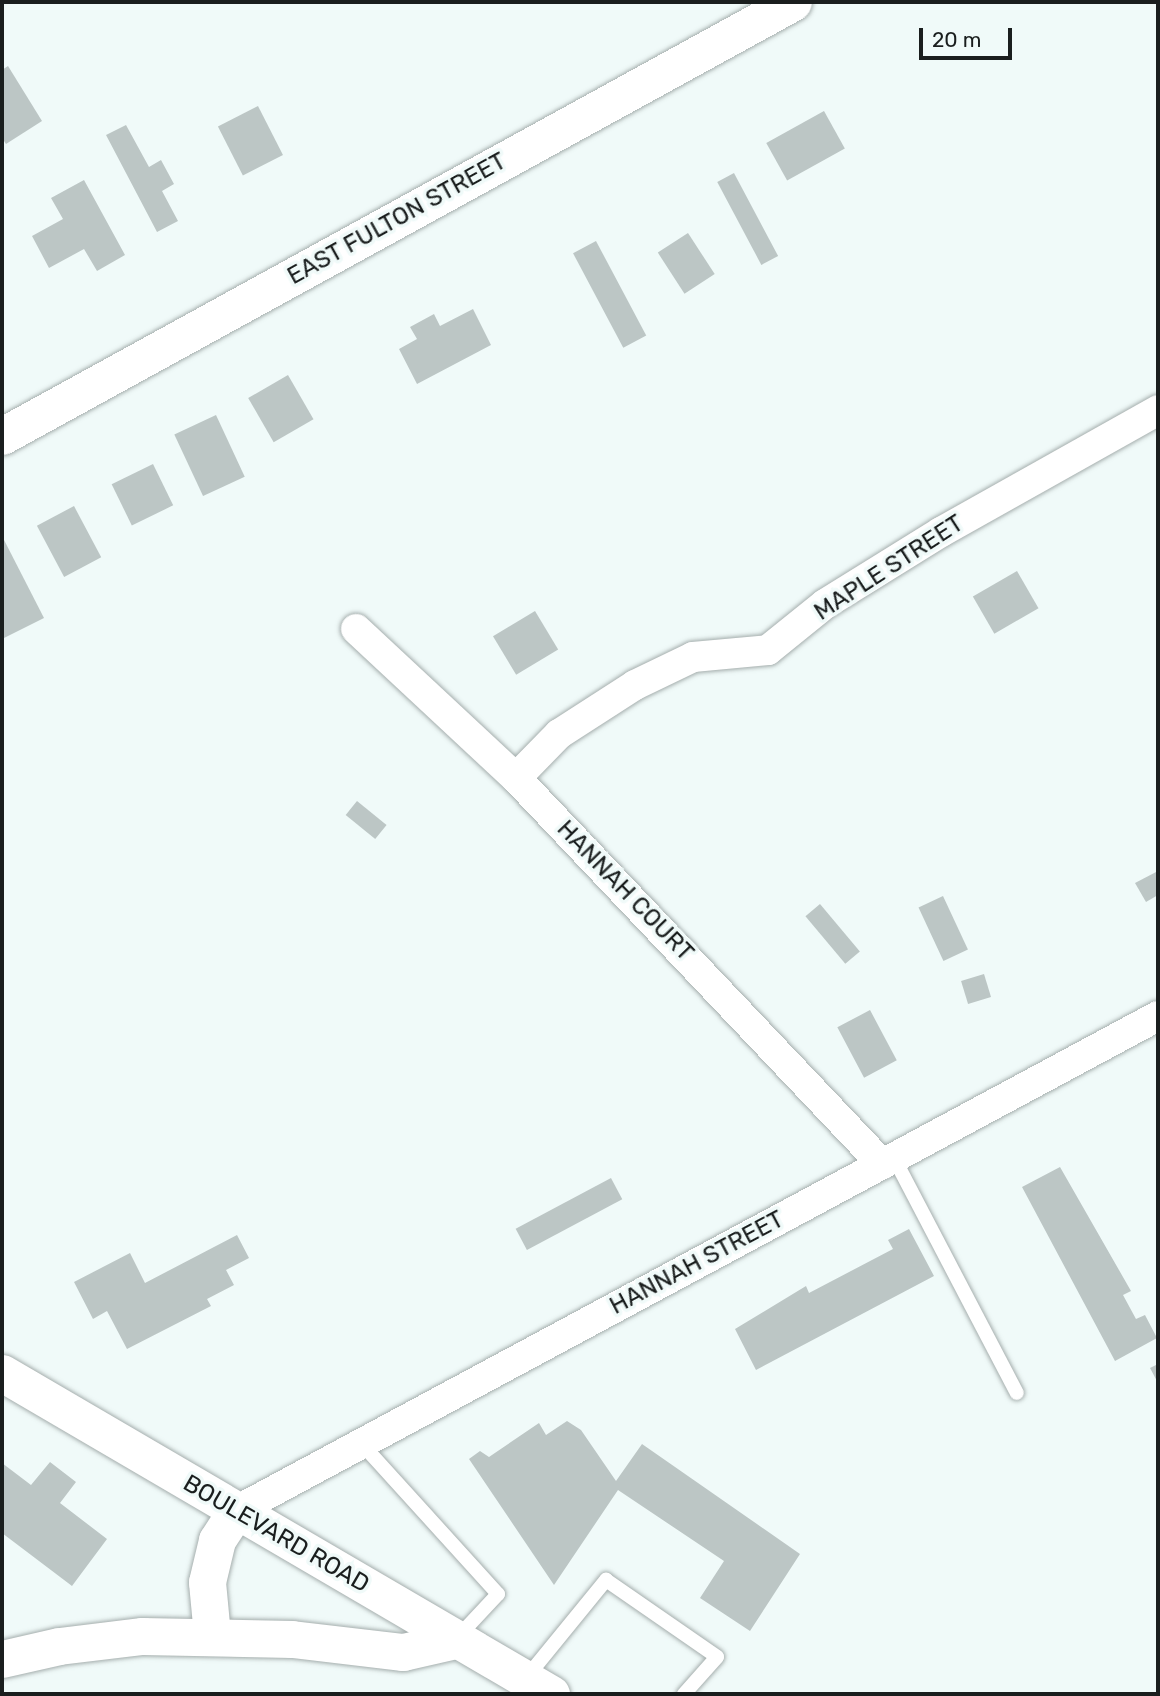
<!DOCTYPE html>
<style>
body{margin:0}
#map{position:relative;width:1160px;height:1696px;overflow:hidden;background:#f0faf9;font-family:Rubik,sans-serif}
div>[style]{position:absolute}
.building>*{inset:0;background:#bcc6c5;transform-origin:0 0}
.roads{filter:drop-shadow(0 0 2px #a5aead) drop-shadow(0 0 2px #a5aead)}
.service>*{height:14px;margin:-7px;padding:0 7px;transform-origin:7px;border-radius:7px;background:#fff}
.minor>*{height:30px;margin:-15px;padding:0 15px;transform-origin:15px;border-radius:15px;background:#fff}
.tertiary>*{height:37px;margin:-18.5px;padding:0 18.5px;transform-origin:18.5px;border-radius:18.5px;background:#fff}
span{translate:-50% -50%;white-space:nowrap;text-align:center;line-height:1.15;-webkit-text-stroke:7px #f0faf9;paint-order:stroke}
.street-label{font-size:24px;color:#1a1e1e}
.frame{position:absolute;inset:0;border:4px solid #1a1e1e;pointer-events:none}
.scale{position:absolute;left:919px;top:28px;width:93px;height:32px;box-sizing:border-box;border:4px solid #1a1e1e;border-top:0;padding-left:9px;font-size:21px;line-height:24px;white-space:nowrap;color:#1a1e1e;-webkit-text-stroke:5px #f0faf9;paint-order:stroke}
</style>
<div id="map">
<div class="building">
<div style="clip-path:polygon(8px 66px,42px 121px,6px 144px,2px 138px,2px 70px)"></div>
<div style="left:258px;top:106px;width:55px;height:45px;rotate:63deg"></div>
<div style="left:824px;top:111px;width:43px;height:66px;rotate:61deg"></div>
<div style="clip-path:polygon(126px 125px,149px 167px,161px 160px,174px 184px,162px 191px,178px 221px,157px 232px,106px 135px)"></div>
<div style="left:734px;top:173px;width:94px;height:19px;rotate:62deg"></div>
<div style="clip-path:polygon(84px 180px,125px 255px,97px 271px,84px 249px,49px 268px,32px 236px,63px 219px,51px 198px)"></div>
<div style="left:688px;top:233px;width:49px;height:36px;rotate:57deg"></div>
<div style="left:596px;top:241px;width:107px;height:26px;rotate:62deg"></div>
<div style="clip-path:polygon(473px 309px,491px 345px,417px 384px,399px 349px,417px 339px,410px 327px,434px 314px,440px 326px)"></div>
<div style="left:288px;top:375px;width:51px;height:46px;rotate:60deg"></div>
<div style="left:216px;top:415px;width:68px;height:46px;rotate:65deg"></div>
<div style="left:153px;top:464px;width:46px;height:46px;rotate:64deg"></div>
<div style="left:74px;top:506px;width:58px;height:42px;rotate:62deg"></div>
<div style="clip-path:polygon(2px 536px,44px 618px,4px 638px,2px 633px)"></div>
<div style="left:1017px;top:571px;width:43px;height:51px;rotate:60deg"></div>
<div style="left:535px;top:611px;width:45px;height:49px;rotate:59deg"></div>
<div style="left:357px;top:801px;width:38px;height:18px;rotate:39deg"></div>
<div style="clip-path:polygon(1158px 871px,1158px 895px,1146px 902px,1135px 883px)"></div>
<div style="left:943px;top:896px;width:59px;height:27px;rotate:65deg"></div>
<div style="left:820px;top:904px;width:62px;height:19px;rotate:50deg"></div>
<div style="left:984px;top:974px;width:24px;height:24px;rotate:73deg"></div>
<div style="left:870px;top:1010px;width:57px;height:37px;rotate:62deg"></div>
<div style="clip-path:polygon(1060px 1167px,1131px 1291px,1123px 1295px,1136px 1319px,1145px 1315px,1157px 1338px,1115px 1361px,1022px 1187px)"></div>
<div style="left:611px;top:1178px;width:24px;height:108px;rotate:62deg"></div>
<div style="clip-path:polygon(909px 1229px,934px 1276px,756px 1370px,735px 1329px,806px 1286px,809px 1293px,893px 1249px,888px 1240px)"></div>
<div style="clip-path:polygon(237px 1235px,249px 1258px,226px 1270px,234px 1285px,207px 1299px,211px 1306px,127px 1349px,107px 1311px,93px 1319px,74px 1282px,130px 1253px,145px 1283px)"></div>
<div style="clip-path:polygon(1158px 1364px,1158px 1383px,1150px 1368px)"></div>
<div style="clip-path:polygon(567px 1421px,581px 1430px,616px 1481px,642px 1444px,800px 1554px,750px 1631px,700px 1598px,724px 1561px,618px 1490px,554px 1585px,469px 1459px,480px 1451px,489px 1457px,539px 1423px,546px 1435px)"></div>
<div style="clip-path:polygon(50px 1462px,76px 1482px,60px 1503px,107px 1539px,72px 1586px,2px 1533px,2px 1463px,31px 1485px)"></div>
</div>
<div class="roads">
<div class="service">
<div style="left:894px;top:1158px;width:265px;rotate:62.4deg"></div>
<div style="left:361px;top:1443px;width:204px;rotate:47.8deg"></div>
<div style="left:498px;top:1594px;width:62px;rotate:133deg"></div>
<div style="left:526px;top:1678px;width:127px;rotate:-50.8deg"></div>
<div style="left:606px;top:1580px;width:135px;rotate:34.7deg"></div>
<div style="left:717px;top:1657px;width:50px;rotate:131.7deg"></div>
</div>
<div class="minor">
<div style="left:356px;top:629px;width:219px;rotate:43deg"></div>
<div style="left:516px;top:778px;width:532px;rotate:46.52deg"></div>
<div style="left:516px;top:778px;width:62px;rotate:-45.7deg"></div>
<div style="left:559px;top:734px;width:90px;rotate:-32.8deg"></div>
<div style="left:635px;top:685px;width:64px;rotate:-25.8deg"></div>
<div style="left:693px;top:657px;width:75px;rotate:-5.3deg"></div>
<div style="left:768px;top:650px;width:73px;rotate:-38.9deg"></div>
<div style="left:825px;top:604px;width:137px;rotate:-31.8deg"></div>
<div style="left:941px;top:532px;width:249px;rotate:-29.3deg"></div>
<div style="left:236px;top:1511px;width:1046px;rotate:-28.23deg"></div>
</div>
<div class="tertiary">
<div style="left:2px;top:436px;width:902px;rotate:-28.75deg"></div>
<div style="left:2px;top:1373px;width:636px;rotate:30.31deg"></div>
<div style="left:212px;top:1635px;width:53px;rotate:-95.4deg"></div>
<div style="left:207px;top:1582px;width:43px;rotate:-76.6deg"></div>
<div style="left:217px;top:1540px;width:35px;rotate:-57deg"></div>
<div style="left:2px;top:1659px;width:58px;rotate:-12.8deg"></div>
<div style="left:59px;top:1646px;width:84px;rotate:-6.9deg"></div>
<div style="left:142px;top:1636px;width:150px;rotate:1.1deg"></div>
<div style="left:292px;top:1639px;width:112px;rotate:6.7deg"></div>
<div style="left:403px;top:1652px;width:54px;rotate:-12.8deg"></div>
</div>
</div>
<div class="street-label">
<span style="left:397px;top:219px;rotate:-29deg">EAST FULTON STREET</span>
<span style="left:889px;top:568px;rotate:-33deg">MAPLE STREET</span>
<span style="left:625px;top:891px;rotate:46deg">HANNAH COURT</span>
<span style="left:697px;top:1263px;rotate:-28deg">HANNAH STREET</span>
<span style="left:276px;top:1534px;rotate:30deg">BOULEVARD ROAD</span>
</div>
<div class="frame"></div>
<div class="scale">20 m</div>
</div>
